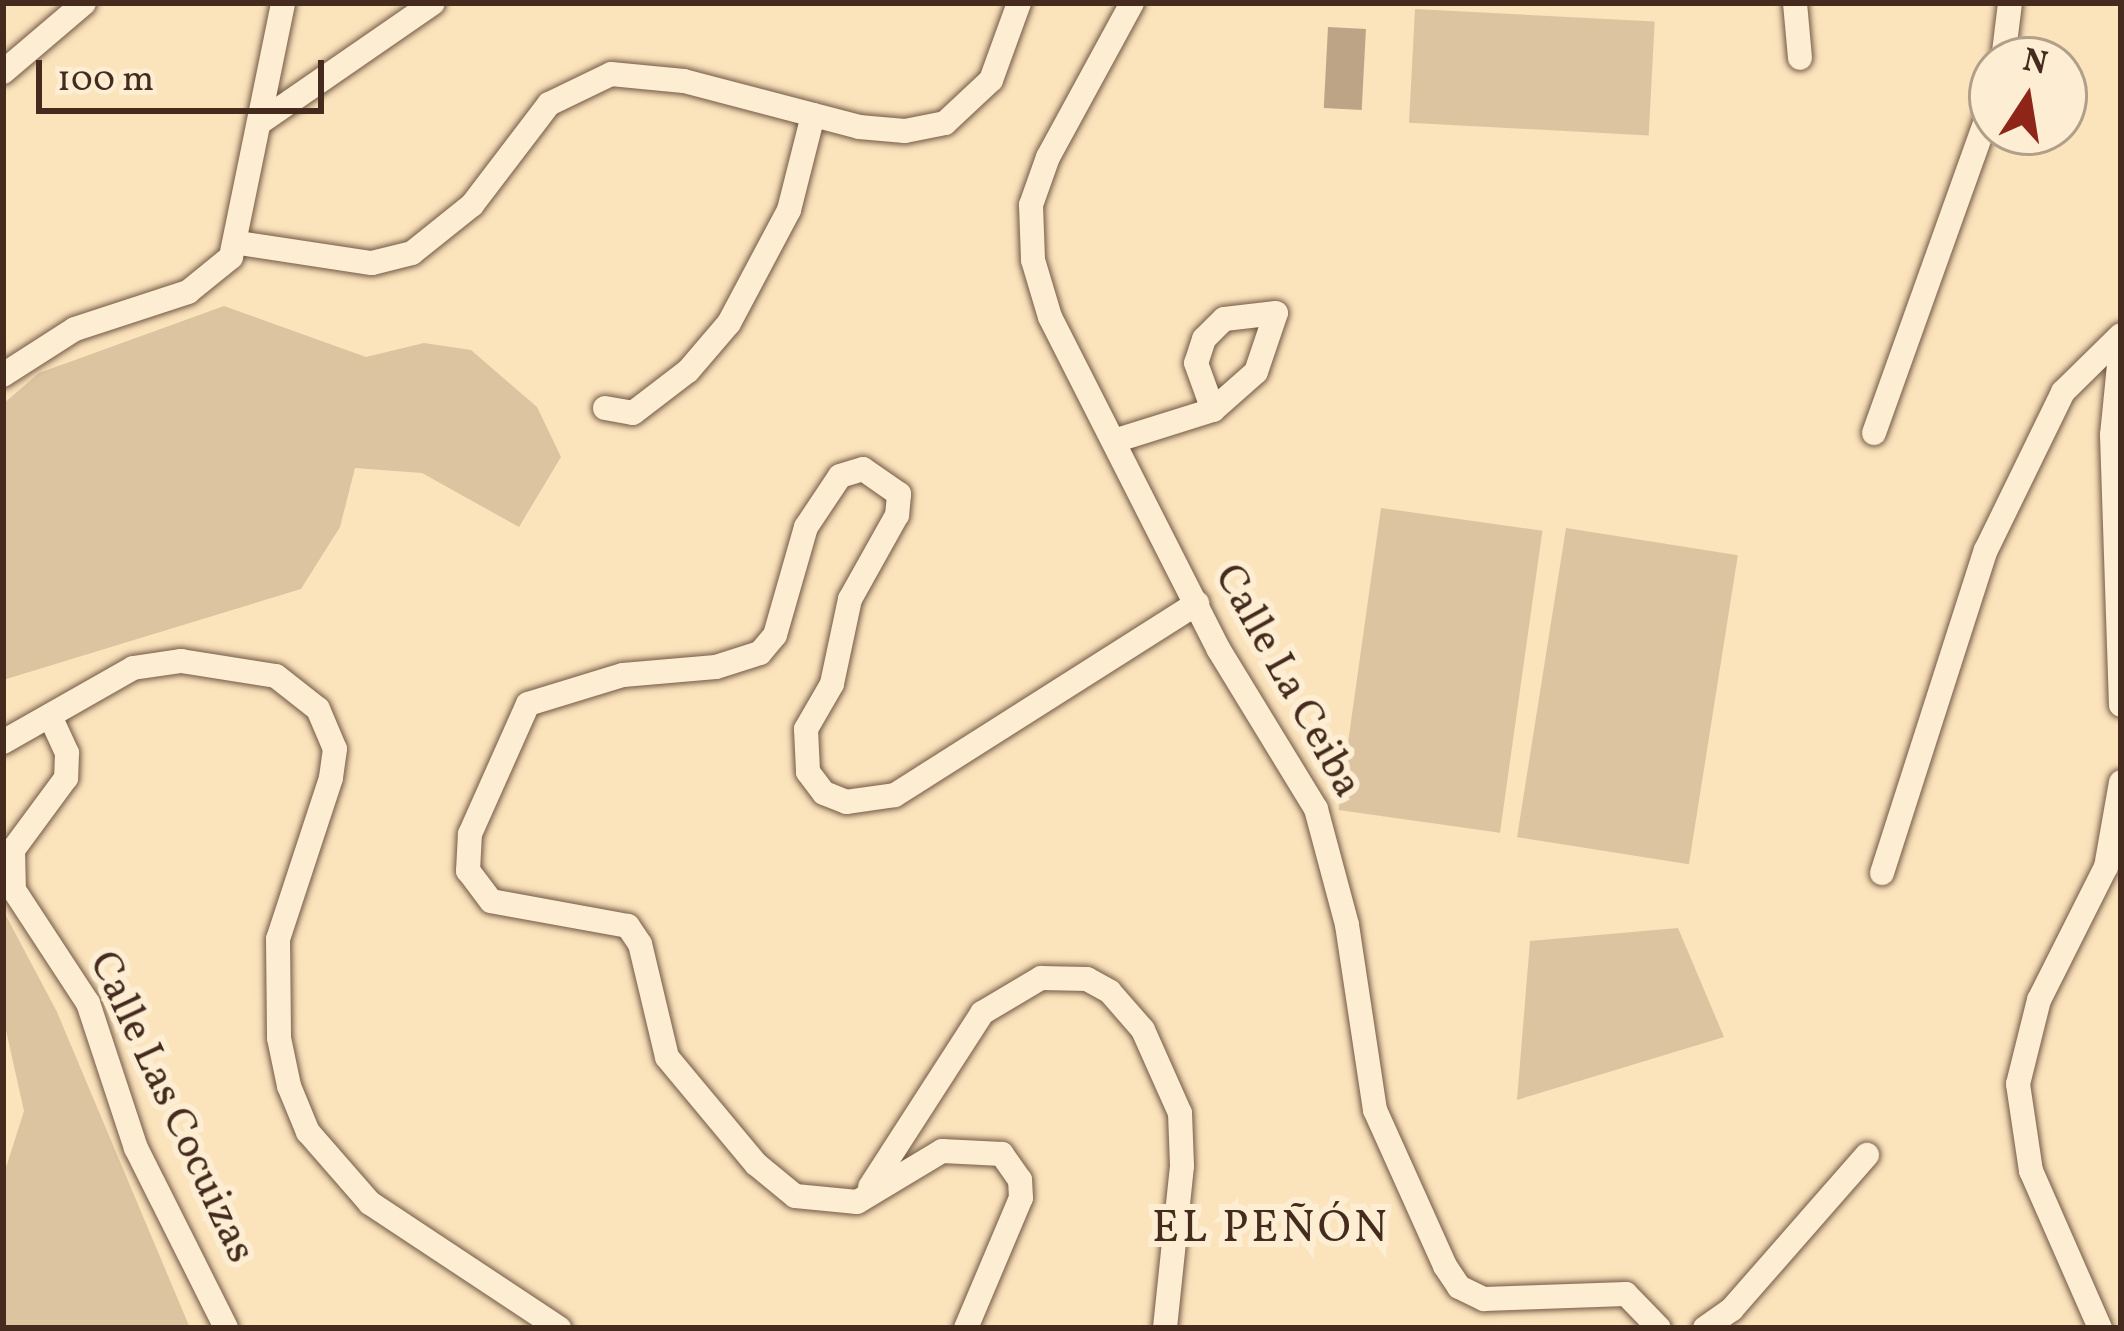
<!DOCTYPE html>
<meta charset="utf-8">
<style>
body{margin:0}
#map{position:relative;width:2124px;height:1331px;overflow:hidden;background:#fbe3bc;font-family:Vollkorn,serif}
div>[style]{position:absolute}
.green>*{inset:0;background:#dcc4a1;transform-origin:0 0}
.water>*{inset:0;background:#bda486;transform-origin:0 0}
.roads{filter:drop-shadow(0 0 3px #725945) drop-shadow(0 0 3px #725945)}
.minor>*{height:24px;margin:-12px;padding:0 12px;transform-origin:12px;border-radius:12px;background:#fcedd3}
span{translate:-50% -50%;white-space:nowrap;text-align:center;line-height:1.15;-webkit-text-stroke:12px #fcedd3;paint-order:stroke}
.street-label{font-size:42px;color:#442b1d}
.neighbourhood-label{font-size:45px;color:#442b1d;letter-spacing:3px}
.frame{position:absolute;inset:0;border:6px solid #442b1d;pointer-events:none}
.north{position:absolute;left:1968px;top:36px;width:120px;height:120px;box-sizing:border-box;background:#fcedd3;border:3px solid #b29f8a;border-radius:50%;rotate:12deg;font-size:33px;font-weight:700;line-height:48px;text-align:center;color:#442b1d}
.north::after{content:'';display:block;margin:auto;width:42px;height:54px;background:#8f2418;clip-path:polygon(50% 0,100% 100%,50% 72%,0 100%)}
.scale{position:absolute;left:36px;top:60px;width:288px;height:54px;box-sizing:border-box;border:6px solid #442b1d;border-top:0;padding-left:15px;font-size:36px;line-height:42px;white-space:nowrap;color:#442b1d;-webkit-text-stroke:9px #fcedd3;paint-order:stroke}
</style>
<div id="map">
<div class="green">
<div style="left:1415px;top:9px;width:240px;height:114px;rotate:3deg"></div>
<div style="clip-path:polygon(224px 306px,366px 357px,424px 343px,471px 350px,537px 407px,561px 457px,519px 527px,422px 473px,355px 468px,340px 527px,301px 589px,3px 680px,3px 404px,39px 373px)"></div>
<div style="left:1381px;top:508px;width:163px;height:305px;rotate:8deg"></div>
<div style="left:1566px;top:528px;width:174px;height:313px;rotate:9deg"></div>
<div style="clip-path:polygon(3px 910px,57px 1012px,190px 1328px,3px 1328px,3px 1177px,24px 1111px,3px 1017px)"></div>
<div style="clip-path:polygon(1678px 928px,1724px 1037px,1517px 1100px,1530px 941px)"></div>
</div>
<div class="water">
<div style="left:1328px;top:27px;width:38px;height:81px;rotate:3deg"></div>
</div>
<div class="roads">
<div class="minor">
<div style="left:1132px;top:3px;width:175px;rotate:118.6deg"></div>
<div style="left:1048px;top:157px;width:51px;rotate:109.5deg"></div>
<div style="left:1031px;top:205px;width:55px;rotate:87.9deg"></div>
<div style="left:1033px;top:260px;width:59px;rotate:73.4deg"></div>
<div style="left:1050px;top:317px;width:373px;rotate:63.1deg"></div>
<div style="left:1219px;top:650px;width:186px;rotate:58.6deg"></div>
<div style="left:1316px;top:809px;width:120px;rotate:75deg"></div>
<div style="left:1347px;top:925px;width:187px;rotate:81.4deg"></div>
<div style="left:1375px;top:1110px;width:171px;rotate:65.8deg"></div>
<div style="left:1445px;top:1266px;width:25px;rotate:56deg"></div>
<div style="left:1459px;top:1287px;width:28px;rotate:26deg"></div>
<div style="left:1484px;top:1299px;width:142px;rotate:-2deg"></div>
<div style="left:1626px;top:1294px;width:47px;rotate:45.9deg"></div>
<div style="left:1795px;top:3px;width:55px;rotate:84.8deg"></div>
<div style="left:2003px;top:60px;width:57px;rotate:-83deg"></div>
<div style="left:3px;top:72px;width:106px;rotate:-40.4deg"></div>
<div style="left:259px;top:123px;width:211px;rotate:-34.6deg"></div>
<div style="left:239px;top:243px;width:134px;rotate:8.6deg"></div>
<div style="left:372px;top:263px;width:41px;rotate:-14deg"></div>
<div style="left:412px;top:253px;width:77px;rotate:-38.7deg"></div>
<div style="left:472px;top:205px;width:127px;rotate:-52.7deg"></div>
<div style="left:549px;top:104px;width:69px;rotate:-25.8deg"></div>
<div style="left:611px;top:74px;width:73px;rotate:5.5deg"></div>
<div style="left:684px;top:81px;width:181px;rotate:14.7deg"></div>
<div style="left:859px;top:127px;width:46px;rotate:5deg"></div>
<div style="left:905px;top:131px;width:41px;rotate:-11.3deg"></div>
<div style="left:945px;top:123px;width:63px;rotate:-43.1deg"></div>
<div style="left:991px;top:80px;width:82px;rotate:-70deg"></div>
<div style="left:2121px;top:345px;width:90px;rotate:95.7deg"></div>
<div style="left:2112px;top:435px;width:270px;rotate:88.1deg"></div>
<div style="left:3px;top:375px;width:85px;rotate:-32.6deg"></div>
<div style="left:75px;top:329px;width:119px;rotate:-18.1deg"></div>
<div style="left:188px;top:292px;width:55px;rotate:-39.1deg"></div>
<div style="left:231px;top:257px;width:259px;rotate:-78.4deg"></div>
<div style="left:605px;top:408px;width:28px;rotate:10deg"></div>
<div style="left:633px;top:413px;width:69px;rotate:-37.4deg"></div>
<div style="left:688px;top:371px;width:63px;rotate:-49.5deg"></div>
<div style="left:729px;top:323px;width:128px;rotate:-62deg"></div>
<div style="left:789px;top:210px;width:98px;rotate:-75.8deg"></div>
<div style="left:1874px;top:433px;width:350px;rotate:-70.3deg"></div>
<div style="left:1114px;top:441px;width:104px;rotate:-17.4deg"></div>
<div style="left:1213px;top:410px;width:57px;rotate:-41.5deg"></div>
<div style="left:1256px;top:372px;width:62px;rotate:-71.3deg"></div>
<div style="left:1276px;top:313px;width:52px;rotate:173.4deg"></div>
<div style="left:1224px;top:319px;width:28px;rotate:135deg"></div>
<div style="left:1204px;top:339px;width:25px;rotate:108deg"></div>
<div style="left:1196px;top:363px;width:50px;rotate:70.1deg"></div>
<div style="left:50px;top:716px;width:41px;rotate:65.3deg"></div>
<div style="left:67px;top:753px;width:25px;rotate:92deg"></div>
<div style="left:66px;top:778px;width:89px;rotate:126.4deg"></div>
<div style="left:13px;top:850px;width:40px;rotate:88.6deg"></div>
<div style="left:14px;top:890px;width:135px;rotate:56.8deg"></div>
<div style="left:88px;top:1003px;width:153px;rotate:71.7deg"></div>
<div style="left:136px;top:1148px;width:201px;rotate:63.4deg"></div>
<div style="left:3px;top:742px;width:150px;rotate:-29.6deg"></div>
<div style="left:133px;top:668px;width:49px;rotate:-8.3deg"></div>
<div style="left:181px;top:661px;width:96px;rotate:9deg"></div>
<div style="left:276px;top:676px;width:53px;rotate:38.2deg"></div>
<div style="left:318px;top:709px;width:43px;rotate:67deg"></div>
<div style="left:335px;top:749px;width:29px;rotate:98deg"></div>
<div style="left:331px;top:778px;width:169px;rotate:108.2deg"></div>
<div style="left:278px;top:939px;width:99px;rotate:89.4deg"></div>
<div style="left:279px;top:1038px;width:49px;rotate:78.2deg"></div>
<div style="left:289px;top:1086px;width:50px;rotate:67.6deg"></div>
<div style="left:308px;top:1132px;width:94px;rotate:48.9deg"></div>
<div style="left:370px;top:1203px;width:227px;rotate:33.5deg"></div>
<div style="left:1882px;top:873px;width:339px;rotate:-72.2deg"></div>
<div style="left:1986px;top:550px;width:176px;rotate:-64deg"></div>
<div style="left:2063px;top:392px;width:81px;rotate:-44.5deg"></div>
<div style="left:870px;top:1187px;width:207px;rotate:-57.2deg"></div>
<div style="left:982px;top:1013px;width:69px;rotate:-30.7deg"></div>
<div style="left:1041px;top:978px;width:46px;rotate:1.2deg"></div>
<div style="left:1087px;top:979px;width:26px;rotate:29deg"></div>
<div style="left:1110px;top:992px;width:50px;rotate:49deg"></div>
<div style="left:1143px;top:1030px;width:91px;rotate:66deg"></div>
<div style="left:1180px;top:1113px;width:53px;rotate:87.8deg"></div>
<div style="left:1182px;top:1166px;width:163px;rotate:96deg"></div>
<div style="left:966px;top:1328px;width:141px;rotate:-67.1deg"></div>
<div style="left:1021px;top:1198px;width:18px;rotate:-93deg"></div>
<div style="left:1020px;top:1180px;width:32px;rotate:-125deg"></div>
<div style="left:1002px;top:1154px;width:60px;rotate:-177.1deg"></div>
<div style="left:942px;top:1151px;width:99px;rotate:149deg"></div>
<div style="left:857px;top:1202px;width:62px;rotate:-174.5deg"></div>
<div style="left:795px;top:1196px;width:50px;rotate:-140.6deg"></div>
<div style="left:756px;top:1164px;width:139px;rotate:-129.8deg"></div>
<div style="left:667px;top:1057px;width:116px;rotate:-103.4deg"></div>
<div style="left:640px;top:944px;width:22px;rotate:-124deg"></div>
<div style="left:628px;top:926px;width:139px;rotate:-169.7deg"></div>
<div style="left:491px;top:901px;width:38px;rotate:-127deg"></div>
<div style="left:468px;top:871px;width:37px;rotate:-87deg"></div>
<div style="left:470px;top:834px;width:142px;rotate:-66deg"></div>
<div style="left:528px;top:704px;width:99px;rotate:-17deg"></div>
<div style="left:623px;top:675px;width:93px;rotate:-4.9deg"></div>
<div style="left:716px;top:667px;width:46px;rotate:-17.7deg"></div>
<div style="left:760px;top:653px;width:23px;rotate:-50deg"></div>
<div style="left:775px;top:635px;width:112px;rotate:-74deg"></div>
<div style="left:806px;top:527px;width:61px;rotate:-56.3deg"></div>
<div style="left:840px;top:476px;width:24px;rotate:-17deg"></div>
<div style="left:863px;top:469px;width:44px;rotate:34.8deg"></div>
<div style="left:899px;top:494px;width:21px;rotate:95deg"></div>
<div style="left:897px;top:515px;width:96px;rotate:119.2deg"></div>
<div style="left:850px;top:599px;width:87px;rotate:102deg"></div>
<div style="left:832px;top:684px;width:52px;rotate:120deg"></div>
<div style="left:806px;top:729px;width:43px;rotate:87.3deg"></div>
<div style="left:808px;top:772px;width:26px;rotate:53deg"></div>
<div style="left:824px;top:793px;width:24px;rotate:22deg"></div>
<div style="left:846px;top:802px;width:49px;rotate:-8.1deg"></div>
<div style="left:895px;top:795px;width:358px;rotate:-32.4deg"></div>
<div style="left:1705px;top:1328px;width:33px;rotate:-35deg"></div>
<div style="left:1732px;top:1309px;width:205px;rotate:-48.8deg"></div>
<div style="left:2100px;top:1328px;width:171px;rotate:-113.7deg"></div>
<div style="left:2031px;top:1171px;width:88px;rotate:-98.5deg"></div>
<div style="left:2018px;top:1084px;width:87px;rotate:-76deg"></div>
<div style="left:2039px;top:1000px;width:149px;rotate:-63.3deg"></div>
<div style="left:2106px;top:867px;width:86px;rotate:-80deg"></div>
</div>
</div>
<div class="street-label">
<span style="left:1286px;top:682px;rotate:61deg">Calle La Ceiba</span>
<span style="left:170px;top:1108px;rotate:65deg">Calle Las Cocuizas</span>
</div>
<div class="neighbourhood-label">
<span style="left:1271px;top:1230px">EL PEÑÓN</span>
</div>
<div class="frame"></div>
<div class="north">N</div>
<div class="scale">100 m</div>
</div>
